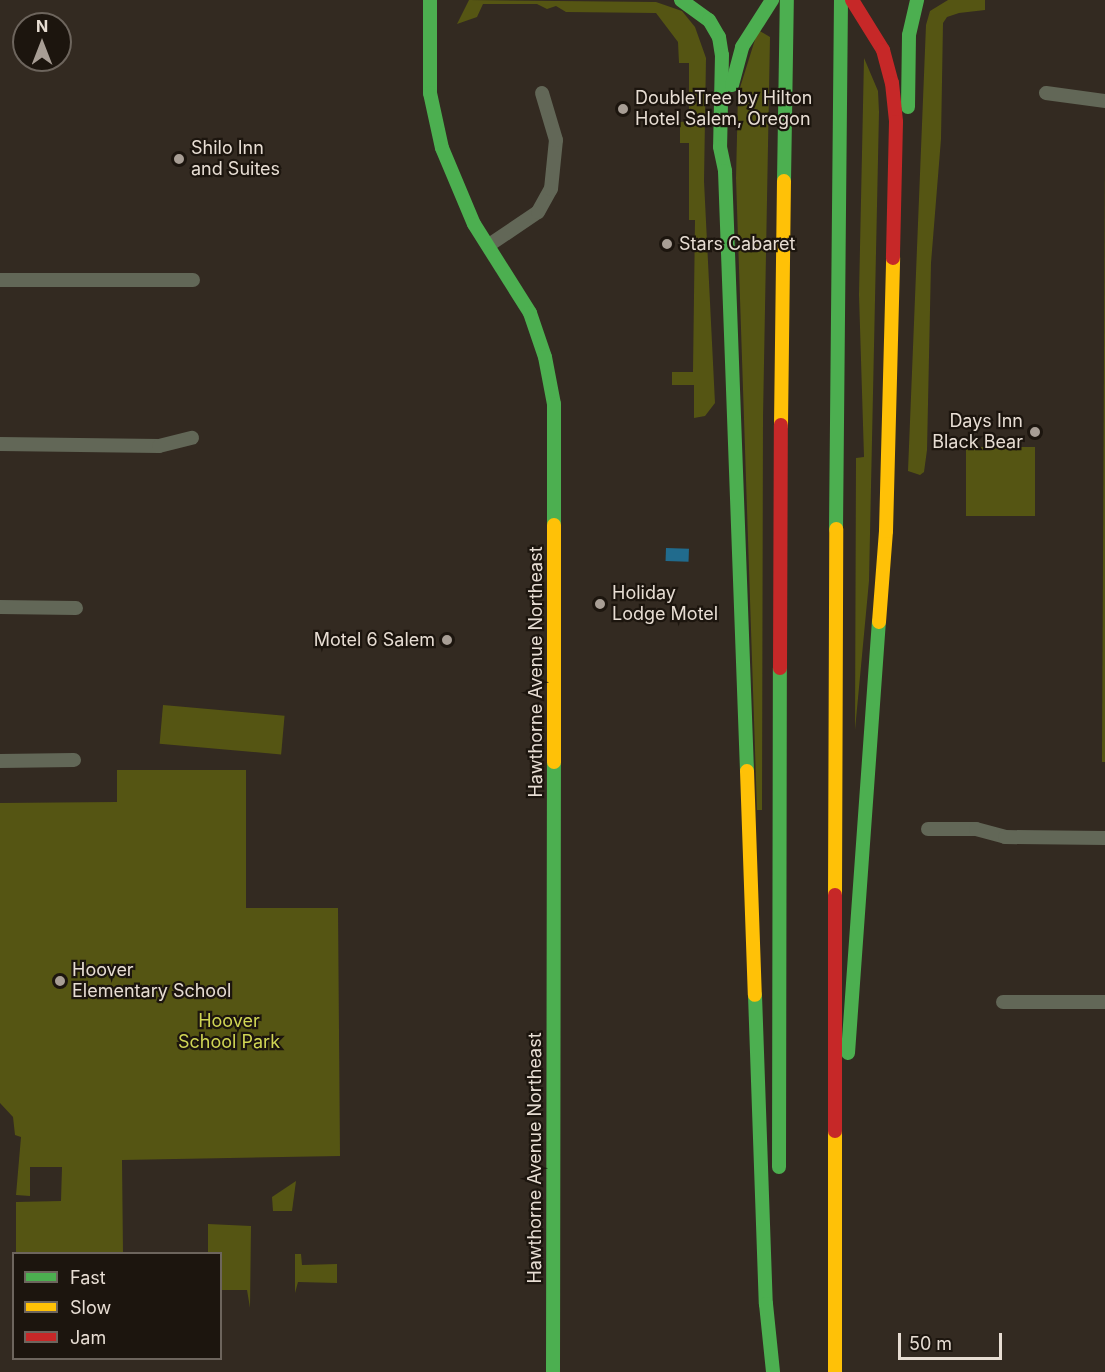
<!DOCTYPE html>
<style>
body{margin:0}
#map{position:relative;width:1105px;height:1372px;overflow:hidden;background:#332a21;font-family:Inter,sans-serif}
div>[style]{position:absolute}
.green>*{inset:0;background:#555513;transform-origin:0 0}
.water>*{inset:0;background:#216b8d;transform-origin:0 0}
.street>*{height:14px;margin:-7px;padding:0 7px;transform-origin:7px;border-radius:7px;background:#626757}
.fast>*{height:14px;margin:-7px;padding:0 7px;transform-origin:7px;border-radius:7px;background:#4caf50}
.slow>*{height:14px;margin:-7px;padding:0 7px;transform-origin:7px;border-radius:7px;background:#ffc107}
.jam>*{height:14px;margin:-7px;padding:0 7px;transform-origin:7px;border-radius:7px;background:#c62828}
.dots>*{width:16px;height:16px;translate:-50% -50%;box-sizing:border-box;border:3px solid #1c150e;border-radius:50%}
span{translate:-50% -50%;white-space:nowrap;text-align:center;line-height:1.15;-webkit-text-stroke:4.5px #1c150e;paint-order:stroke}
.poi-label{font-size:18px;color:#e7ddd3}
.left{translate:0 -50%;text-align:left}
.right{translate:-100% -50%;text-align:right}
.street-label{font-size:18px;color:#e7ddd3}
.park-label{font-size:18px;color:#d0d554}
.legend{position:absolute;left:12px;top:1252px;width:210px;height:108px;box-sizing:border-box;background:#1c150e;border:2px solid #6d655d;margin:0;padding:8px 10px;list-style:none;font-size:18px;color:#e7ddd3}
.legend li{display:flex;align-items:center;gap:12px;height:30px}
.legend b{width:30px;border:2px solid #6d655d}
.north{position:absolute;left:12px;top:12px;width:60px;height:60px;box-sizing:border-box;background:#1c150e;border:2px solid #6d655d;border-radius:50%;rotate:0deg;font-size:16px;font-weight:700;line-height:24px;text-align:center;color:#e7ddd3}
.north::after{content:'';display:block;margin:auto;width:21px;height:27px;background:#a89e95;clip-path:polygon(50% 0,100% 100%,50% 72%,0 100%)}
.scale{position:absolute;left:898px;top:1333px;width:104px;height:27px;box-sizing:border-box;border:3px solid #e7ddd3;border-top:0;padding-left:8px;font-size:18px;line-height:21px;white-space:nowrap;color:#e7ddd3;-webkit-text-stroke:4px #1c150e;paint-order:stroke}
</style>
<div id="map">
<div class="green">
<div style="clip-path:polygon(469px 0,656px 2px,682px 11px,695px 27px,706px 58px,704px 181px,715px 403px,705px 416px,694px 418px,694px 385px,672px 385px,672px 372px,693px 372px,695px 220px,689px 220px,689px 143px,680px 143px,680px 122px,689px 121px,689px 63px,679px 63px,678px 42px,656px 13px,566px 12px,556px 6px,547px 9px,537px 4px,483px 4px,477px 17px,457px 24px)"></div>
<div style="clip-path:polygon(948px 0,985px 0,985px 10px,959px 13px,947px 17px,943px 23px,941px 139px,931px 263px,927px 450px,924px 472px,920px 475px,908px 471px,926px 25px,930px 11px)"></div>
<div style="clip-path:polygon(758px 30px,770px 37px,763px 417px,762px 810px,757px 810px,736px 178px,738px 94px)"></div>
<div style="clip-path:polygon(864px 58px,878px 91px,879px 112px,869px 581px,855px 730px,856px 458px,864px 457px,859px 295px)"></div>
<div style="clip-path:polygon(1105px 150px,1105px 762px,1102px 762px)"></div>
<div style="left:966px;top:447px;width:69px;height:69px"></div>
<div style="left:163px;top:705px;width:122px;height:39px;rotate:5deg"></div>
<div style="clip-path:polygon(117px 770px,246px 770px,246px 908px,338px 908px,340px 1156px,122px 1160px,123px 1253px,16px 1253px,16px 1202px,61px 1201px,62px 1167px,30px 1167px,30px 1196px,16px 1195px,21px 1137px,15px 1135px,13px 1117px,0 1103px,0 803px,117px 802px)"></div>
<div style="clip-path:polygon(296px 1181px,292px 1211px,273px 1211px,272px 1197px)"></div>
<div style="clip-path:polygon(208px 1224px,251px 1226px,250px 1308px,247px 1290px,221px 1290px,220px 1254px,208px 1253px)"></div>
<div style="clip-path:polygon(295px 1254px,301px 1254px,302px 1265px,337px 1264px,337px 1283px,298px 1282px,295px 1293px)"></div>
</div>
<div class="water">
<div style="left:666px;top:548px;width:23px;height:13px;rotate:2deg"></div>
</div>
<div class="street">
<div style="left:1046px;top:93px;width:60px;rotate:7.7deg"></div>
<div style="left:489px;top:245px;width:59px;rotate:-34deg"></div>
<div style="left:538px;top:212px;width:26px;rotate:-61deg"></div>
<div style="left:551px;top:189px;width:49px;rotate:-84.2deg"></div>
<div style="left:556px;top:140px;width:49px;rotate:-106.6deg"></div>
<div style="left:0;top:280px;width:193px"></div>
<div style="left:0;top:444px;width:159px;rotate:0.7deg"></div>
<div style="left:159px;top:446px;width:34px;rotate:-14deg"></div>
<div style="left:0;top:607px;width:76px;rotate:0.8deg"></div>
<div style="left:0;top:761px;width:74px;rotate:-0.8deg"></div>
<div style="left:928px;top:829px;width:48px"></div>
<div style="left:976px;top:829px;width:30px;rotate:15deg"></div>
<div style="left:1005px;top:837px;width:100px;rotate:0.6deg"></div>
<div style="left:1003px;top:1002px;width:102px"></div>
</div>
<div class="fast">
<div style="left:430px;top:0;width:93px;rotate:90deg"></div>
<div style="left:430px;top:93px;width:56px;rotate:77.7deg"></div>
<div style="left:442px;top:148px;width:82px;rotate:67.2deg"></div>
<div style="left:474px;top:224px;width:105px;rotate:57.8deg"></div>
<div style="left:530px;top:313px;width:46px;rotate:71.2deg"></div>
<div style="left:545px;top:357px;width:48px;rotate:79.2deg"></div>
<div style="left:554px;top:404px;width:121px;rotate:90deg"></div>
<div style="left:681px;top:0;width:34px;rotate:36deg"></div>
<div style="left:709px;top:20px;width:20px;rotate:60deg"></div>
<div style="left:719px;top:37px;width:18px;rotate:81deg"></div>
<div style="left:722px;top:55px;width:92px;rotate:91.2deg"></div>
<div style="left:720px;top:147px;width:25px;rotate:78deg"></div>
<div style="left:725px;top:171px;width:600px;rotate:87.9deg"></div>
<div style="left:732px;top:85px;width:39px;rotate:-75deg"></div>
<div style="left:742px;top:47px;width:56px;rotate:-57.4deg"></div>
<div style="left:908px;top:107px;width:72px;rotate:-89.2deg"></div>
<div style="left:909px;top:35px;width:36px;rotate:-77deg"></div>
<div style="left:784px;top:181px;width:181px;rotate:-89.1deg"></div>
<div style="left:836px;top:529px;width:529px;rotate:-89.46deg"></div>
<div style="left:755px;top:995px;width:309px;rotate:88deg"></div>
<div style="left:766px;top:1304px;width:68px;rotate:84.1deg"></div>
<div style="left:848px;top:1053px;width:432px;rotate:-85.9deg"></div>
<div style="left:779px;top:1167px;width:499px;rotate:-89.9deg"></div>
<div style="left:553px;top:1372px;width:610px;rotate:-89.91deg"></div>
</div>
<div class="slow">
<div style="left:781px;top:425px;width:244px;rotate:-89.3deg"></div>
<div style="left:879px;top:622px;width:91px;rotate:-85.6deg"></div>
<div style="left:886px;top:531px;width:273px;rotate:-88.5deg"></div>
<div style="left:554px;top:762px;width:237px;rotate:-90deg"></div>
<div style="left:747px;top:771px;width:224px;rotate:88deg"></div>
<div style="left:835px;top:895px;width:366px;rotate:-89.8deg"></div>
<div style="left:835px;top:1131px;width:241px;rotate:90deg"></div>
</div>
<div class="jam">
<div style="left:852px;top:0;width:59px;rotate:58.2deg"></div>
<div style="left:883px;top:50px;width:34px;rotate:75deg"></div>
<div style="left:892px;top:83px;width:39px;rotate:84deg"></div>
<div style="left:896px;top:122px;width:136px;rotate:91.3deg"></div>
<div style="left:780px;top:668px;width:243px;rotate:-89.8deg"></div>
<div style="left:835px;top:895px;width:236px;rotate:90deg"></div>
</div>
<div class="dots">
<div style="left:623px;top:109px;background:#a89e95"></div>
<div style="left:179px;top:159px;background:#a89e95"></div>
<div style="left:667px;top:244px;background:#a89e95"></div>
<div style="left:1035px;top:432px;background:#a89e95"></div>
<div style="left:600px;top:604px;background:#a89e95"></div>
<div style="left:447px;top:640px;background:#a89e95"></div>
<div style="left:60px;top:981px;background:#a89e95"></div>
</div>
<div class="poi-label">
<span class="left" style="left:635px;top:109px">DoubleTree by Hilton<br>Hotel Salem, Oregon</span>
<span class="left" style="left:191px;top:159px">Shilo Inn<br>and Suites</span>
<span class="left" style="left:679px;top:244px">Stars Cabaret</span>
<span class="right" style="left:1023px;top:432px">Days Inn<br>Black Bear</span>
<span class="left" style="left:612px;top:604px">Holiday<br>Lodge Motel</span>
<span class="right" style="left:435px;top:640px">Motel 6 Salem</span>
<span class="left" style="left:72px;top:981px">Hoover<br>Elementary School</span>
</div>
<div class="street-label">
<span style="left:536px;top:672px;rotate:-90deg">Hawthorne Avenue Northeast</span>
<span style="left:535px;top:1158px;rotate:-90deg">Hawthorne Avenue Northeast</span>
</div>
<div class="park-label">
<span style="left:229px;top:1032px">Hoover<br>School Park</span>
</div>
<ul class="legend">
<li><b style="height:8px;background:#4caf50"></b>Fast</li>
<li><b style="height:8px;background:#ffc107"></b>Slow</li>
<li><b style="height:8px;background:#c62828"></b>Jam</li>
</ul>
<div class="north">N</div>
<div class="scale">50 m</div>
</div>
